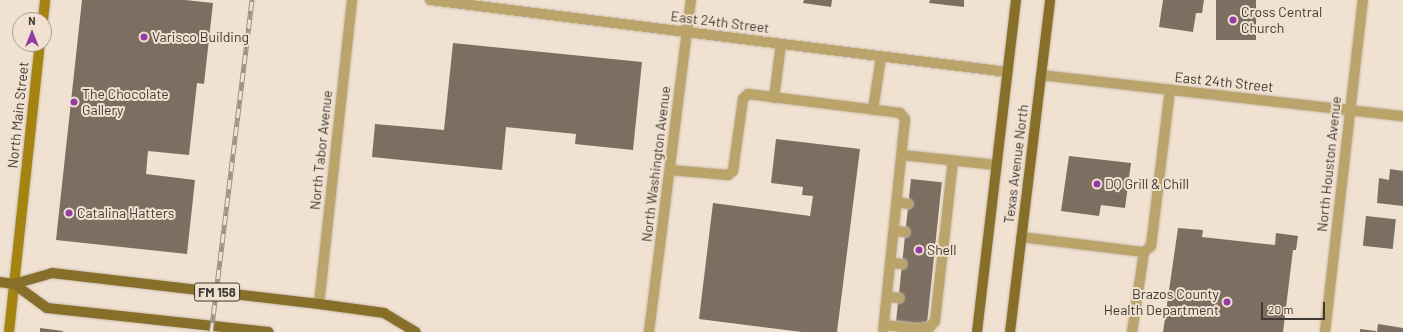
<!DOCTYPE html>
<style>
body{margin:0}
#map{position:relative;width:1403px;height:332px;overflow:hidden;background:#f0e1d1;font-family:Barlow,sans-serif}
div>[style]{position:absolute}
.building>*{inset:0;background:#7c6f61;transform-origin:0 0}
.roads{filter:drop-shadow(0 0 1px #c9bcae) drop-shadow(0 0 1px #c9bcae)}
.lane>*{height:10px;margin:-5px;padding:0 5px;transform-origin:5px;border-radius:5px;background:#baa469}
.street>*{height:10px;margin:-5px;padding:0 5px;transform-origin:5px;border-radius:5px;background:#baa469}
.secondary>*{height:10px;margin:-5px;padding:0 5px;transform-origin:5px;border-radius:5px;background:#a58311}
.primary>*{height:10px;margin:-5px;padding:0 5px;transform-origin:5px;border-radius:5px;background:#886f29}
.rail>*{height:4.5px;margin-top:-2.25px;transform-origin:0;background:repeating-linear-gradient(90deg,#f0e1d1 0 9px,#9d9287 0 18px);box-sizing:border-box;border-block:1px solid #9d9287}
.dots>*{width:11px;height:11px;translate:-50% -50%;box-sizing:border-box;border:2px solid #f0e1d1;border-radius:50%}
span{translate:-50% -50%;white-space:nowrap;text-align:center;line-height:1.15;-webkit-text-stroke:4px #f0e1d1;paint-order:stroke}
.shield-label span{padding:1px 3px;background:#f0e1d1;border:1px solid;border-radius:3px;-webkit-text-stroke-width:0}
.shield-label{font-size:13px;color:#3f3a33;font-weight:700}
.poi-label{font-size:14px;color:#3f3a33}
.left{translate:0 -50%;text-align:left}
.right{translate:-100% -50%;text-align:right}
.street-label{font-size:14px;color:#3f3a33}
.north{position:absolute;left:12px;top:12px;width:40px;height:40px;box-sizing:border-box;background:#f0e1d1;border:1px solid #a99e92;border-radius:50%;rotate:0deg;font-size:11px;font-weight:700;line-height:16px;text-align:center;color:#3f3a33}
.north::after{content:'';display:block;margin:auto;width:14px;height:18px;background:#963ba6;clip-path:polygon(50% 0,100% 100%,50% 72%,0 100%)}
.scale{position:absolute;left:1261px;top:302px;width:64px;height:18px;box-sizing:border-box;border:2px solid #3f3a33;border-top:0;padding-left:5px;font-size:12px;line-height:14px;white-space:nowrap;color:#3f3a33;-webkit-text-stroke:3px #f0e1d1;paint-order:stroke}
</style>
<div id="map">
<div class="building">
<div style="clip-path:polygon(82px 0,185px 0,213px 3px,204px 84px,197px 83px,189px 155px,148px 151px,146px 174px,195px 180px,187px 254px,56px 240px)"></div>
<div style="clip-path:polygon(804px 0,832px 0,831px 7px,803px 3px)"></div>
<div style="clip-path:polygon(930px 0,964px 0,964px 7px,929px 3px)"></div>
<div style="clip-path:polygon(1163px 0,1204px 0,1202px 13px,1196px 13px,1193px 32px,1159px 27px)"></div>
<div style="left:1216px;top:0;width:40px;height:40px"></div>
<div style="clip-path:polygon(453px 43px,642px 62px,633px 150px,575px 144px,576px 134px,506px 127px,502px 170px,372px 157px,375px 124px,444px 130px)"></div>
<div style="clip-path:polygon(776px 139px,860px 149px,837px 332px,802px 332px,699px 319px,713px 203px,810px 216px,813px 196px,802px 195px,803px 187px,771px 183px)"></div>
<div style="clip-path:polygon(1069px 156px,1131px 163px,1125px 208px,1101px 205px,1099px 216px,1061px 211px)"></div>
<div style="clip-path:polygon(1390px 169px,1403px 171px,1403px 206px,1377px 203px,1379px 178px,1389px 180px)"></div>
<div style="left:911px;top:179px;width:31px;height:143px;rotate:6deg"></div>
<div style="left:1366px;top:216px;width:30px;height:30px;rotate:6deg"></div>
<div style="clip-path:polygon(1178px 228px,1203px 230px,1202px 237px,1275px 245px,1276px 233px,1298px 236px,1296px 250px,1293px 250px,1283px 332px,1163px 332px)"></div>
<div style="clip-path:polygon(1378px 324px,1403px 328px,1403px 332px,1377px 332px)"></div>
<div style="clip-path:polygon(40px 328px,63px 331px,63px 332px,40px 332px)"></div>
<div style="clip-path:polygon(1360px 329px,1376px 331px,1376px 332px,1360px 332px)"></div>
</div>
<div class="roads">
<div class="lane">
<div style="left:774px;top:98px;width:54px;rotate:-82.6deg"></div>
<div style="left:873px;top:110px;width:54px;rotate:-81.4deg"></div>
<div style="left:902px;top:155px;width:95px;rotate:6.1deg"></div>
<div style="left:670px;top:170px;width:58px;rotate:4.9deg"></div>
<div style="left:728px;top:175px;width:6px;rotate:-39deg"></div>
<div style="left:733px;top:171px;width:73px;rotate:-82.1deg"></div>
<div style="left:743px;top:99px;width:7px;rotate:-45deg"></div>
<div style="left:748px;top:94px;width:153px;rotate:7.1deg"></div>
<div style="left:900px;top:113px;width:8px;rotate:50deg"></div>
<div style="left:905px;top:119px;width:214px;rotate:95.9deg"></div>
<div style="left:897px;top:202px;width:11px;rotate:10deg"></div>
<div style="left:895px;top:231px;width:10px;rotate:6deg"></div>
<div style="left:1021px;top:237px;width:124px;rotate:7deg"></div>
<div style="left:1144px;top:252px;width:81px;rotate:98.5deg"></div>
<div style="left:1144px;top:252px;width:9px;rotate:-41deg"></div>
<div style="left:1151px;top:246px;width:157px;rotate:-83.1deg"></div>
<div style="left:891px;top:263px;width:11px;rotate:5deg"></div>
<div style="left:888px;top:297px;width:11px;rotate:5deg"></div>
<div style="left:885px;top:325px;width:32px;rotate:7deg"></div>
<div style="left:917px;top:329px;width:13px;rotate:-9deg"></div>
<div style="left:930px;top:327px;width:8px;rotate:-50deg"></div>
<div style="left:935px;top:321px;width:161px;rotate:-83.6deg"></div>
</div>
<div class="street">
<div style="left:430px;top:0;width:581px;rotate:7.11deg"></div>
<div style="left:1041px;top:75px;width:364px;rotate:6.5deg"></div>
<div style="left:319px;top:304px;width:306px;rotate:-83.8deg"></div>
<div style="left:649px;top:332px;width:335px;rotate:-82.8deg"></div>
<div style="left:1325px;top:332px;width:334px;rotate:-83.5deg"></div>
</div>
<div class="secondary">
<div style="left:43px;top:20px;width:20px;rotate:-84deg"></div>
<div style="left:9px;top:332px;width:290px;rotate:-83.9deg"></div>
</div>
<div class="primary">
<div style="left:0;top:282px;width:14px;rotate:8deg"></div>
<div style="left:14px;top:284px;width:40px;rotate:-16deg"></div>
<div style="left:52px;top:273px;width:269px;rotate:6.6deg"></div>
<div style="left:319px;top:304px;width:66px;rotate:7.9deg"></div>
<div style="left:384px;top:313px;width:37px;rotate:31deg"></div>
<div style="left:14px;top:284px;width:41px;rotate:36deg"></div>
<div style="left:47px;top:308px;width:223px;rotate:6.2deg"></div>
<div style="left:977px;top:332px;width:334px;rotate:-83.3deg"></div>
<div style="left:1010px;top:332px;width:334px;rotate:-83.1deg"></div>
</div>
</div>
<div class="rail">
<div style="left:211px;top:332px;width:335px;rotate:-83deg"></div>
</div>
<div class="dots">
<div style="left:1233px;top:20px;background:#963ba6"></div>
<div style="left:144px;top:37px;background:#963ba6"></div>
<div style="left:74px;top:102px;background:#963ba6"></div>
<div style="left:1097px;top:184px;background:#963ba6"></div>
<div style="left:69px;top:213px;background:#963ba6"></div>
<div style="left:919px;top:250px;background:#963ba6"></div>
<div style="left:1227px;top:302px;background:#963ba6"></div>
</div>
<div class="shield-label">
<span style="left:217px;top:292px">FM 158</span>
</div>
<div class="poi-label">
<span class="left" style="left:1241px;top:20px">Cross Central<br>Church</span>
<span class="left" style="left:152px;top:37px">Varisco Building</span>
<span class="left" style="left:82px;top:102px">The Chocolate<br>Gallery</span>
<span class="left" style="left:1105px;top:184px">DQ Grill &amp; Chill</span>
<span class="left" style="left:77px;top:213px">Catalina Hatters</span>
<span class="left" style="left:927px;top:250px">Shell</span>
<span class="right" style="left:1219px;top:302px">Brazos County<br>Health Department</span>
</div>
<div class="street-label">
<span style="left:720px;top:22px;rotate:7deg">East 24th Street</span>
<span style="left:1224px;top:82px;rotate:6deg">East 24th Street</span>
<span style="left:18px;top:115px;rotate:-84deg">North Main Street</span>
<span style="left:321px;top:150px;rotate:-84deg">North Tabor Avenue</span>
<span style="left:656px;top:164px;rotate:-83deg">North Washington Avenue</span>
<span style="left:1016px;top:164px;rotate:-83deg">Texas Avenue North</span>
<span style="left:1329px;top:164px;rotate:-84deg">North Houston Avenue</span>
</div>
<div class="north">N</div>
<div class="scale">20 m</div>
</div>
